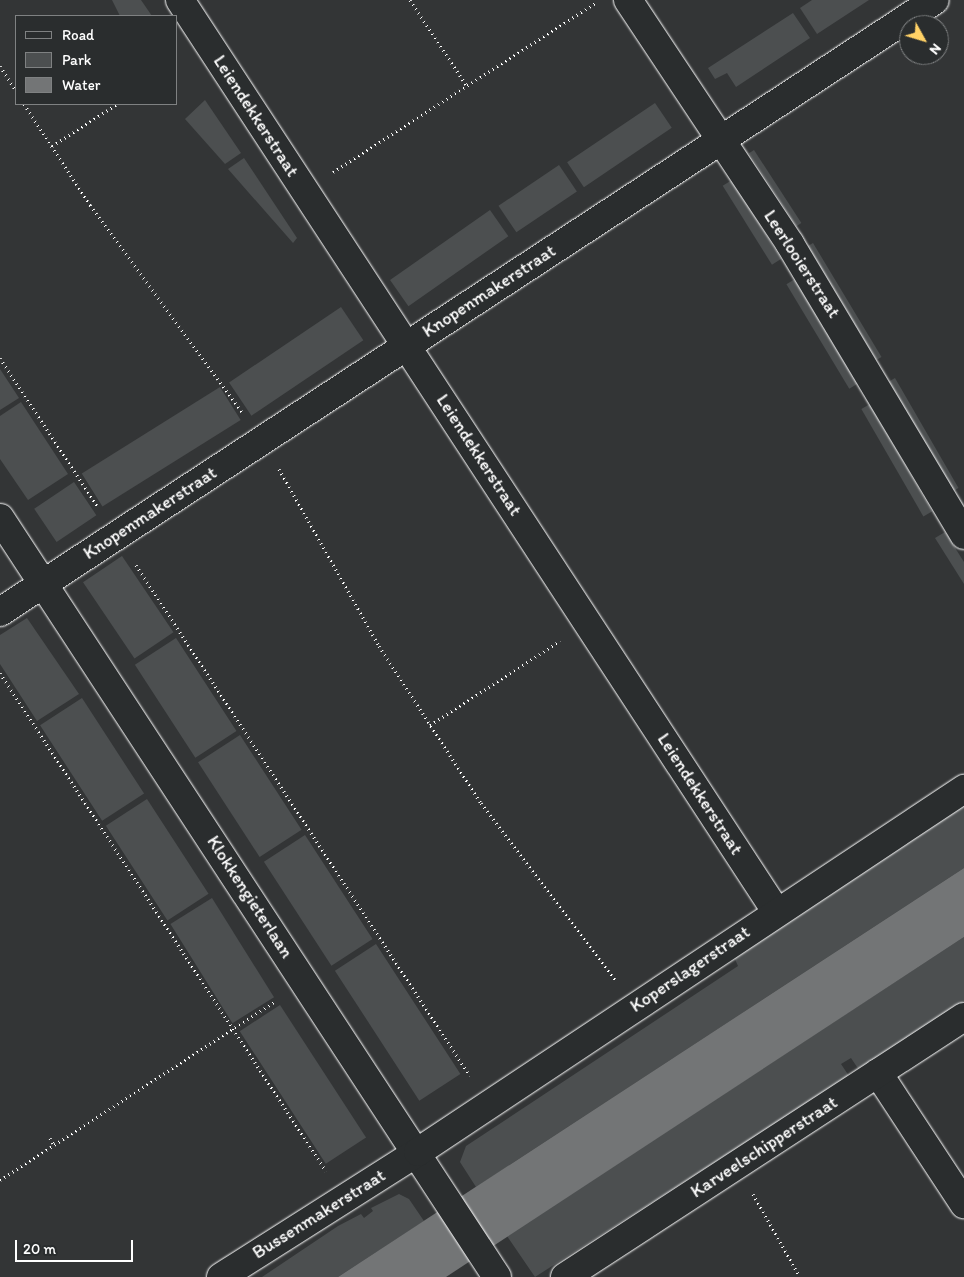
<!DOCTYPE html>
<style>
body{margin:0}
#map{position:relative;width:964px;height:1277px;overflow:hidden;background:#333536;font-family:Itim,sans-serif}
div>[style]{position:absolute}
.green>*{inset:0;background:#4c4f50;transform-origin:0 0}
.water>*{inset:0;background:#737576}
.path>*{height:3px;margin-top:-1.5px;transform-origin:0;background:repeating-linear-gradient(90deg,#fff 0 1px,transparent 0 5px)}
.roads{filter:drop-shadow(0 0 1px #fff) drop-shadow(0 0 1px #fff)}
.street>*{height:28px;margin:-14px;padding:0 14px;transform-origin:14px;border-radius:14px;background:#2a2d2e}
span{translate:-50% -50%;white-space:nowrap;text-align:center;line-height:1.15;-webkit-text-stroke:4.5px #2a2d2e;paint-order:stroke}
.street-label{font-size:18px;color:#fff}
.legend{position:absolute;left:15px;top:15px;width:162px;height:90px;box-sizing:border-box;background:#2a2d2e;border:1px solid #7f8182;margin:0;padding:6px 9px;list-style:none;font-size:15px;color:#fff}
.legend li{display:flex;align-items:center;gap:10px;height:25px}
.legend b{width:25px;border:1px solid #7f8182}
.north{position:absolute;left:899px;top:15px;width:50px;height:50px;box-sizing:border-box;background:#2a2d2e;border:1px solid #7f8182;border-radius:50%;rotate:129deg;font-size:14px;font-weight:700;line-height:20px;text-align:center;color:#fff}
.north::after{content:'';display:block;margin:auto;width:18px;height:22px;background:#ffd166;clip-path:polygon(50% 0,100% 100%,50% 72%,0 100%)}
.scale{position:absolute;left:15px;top:1240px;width:118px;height:22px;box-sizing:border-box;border:2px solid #fff;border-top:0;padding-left:6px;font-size:15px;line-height:18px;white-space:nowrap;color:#fff;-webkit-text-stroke:4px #2a2d2e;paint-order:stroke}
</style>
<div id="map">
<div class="green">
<div style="clip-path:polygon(112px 0,141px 0,152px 16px,120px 16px)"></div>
<div style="clip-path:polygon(812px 0,869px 0,817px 34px,800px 8px)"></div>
<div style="clip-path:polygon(793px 13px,810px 38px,736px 87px,727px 73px,715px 79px,708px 68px)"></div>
<div style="clip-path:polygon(205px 100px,241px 153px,225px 164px,185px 119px)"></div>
<div style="left:655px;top:103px;width:30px;height:106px;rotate:56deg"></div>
<div style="left:754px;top:150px;width:87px;height:6px;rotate:57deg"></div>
<div style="clip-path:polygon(244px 158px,297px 238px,293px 243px,228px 169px)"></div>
<div style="left:559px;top:165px;width:32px;height:73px;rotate:56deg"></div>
<div style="left:732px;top:180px;width:93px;height:11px;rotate:58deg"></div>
<div style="left:490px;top:210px;width:32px;height:122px;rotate:55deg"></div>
<div style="left:813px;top:243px;width:133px;height:6px;rotate:59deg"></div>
<div style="left:795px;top:279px;width:122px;height:10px;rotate:59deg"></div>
<div style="left:341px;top:307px;width:40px;height:135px;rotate:56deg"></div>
<div style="clip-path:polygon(0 369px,19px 398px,0 410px)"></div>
<div style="left:895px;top:378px;width:127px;height:7px;rotate:60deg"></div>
<div style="left:220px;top:387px;width:39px;height:163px;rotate:58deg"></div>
<div style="clip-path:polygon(21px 402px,68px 474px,28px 500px,0 459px,0 416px)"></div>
<div style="left:870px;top:404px;width:124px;height:10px;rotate:60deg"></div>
<div style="left:74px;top:482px;width:40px;height:48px;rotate:56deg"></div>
<div style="clip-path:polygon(945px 532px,964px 562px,964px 584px,935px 538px)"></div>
<div style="left:122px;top:556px;width:92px;height:47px;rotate:56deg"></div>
<div style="clip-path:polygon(27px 618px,79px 694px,37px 721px,0 664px,0 635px)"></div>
<div style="left:176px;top:638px;width:111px;height:49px;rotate:57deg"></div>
<div style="left:82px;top:698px;width:114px;height:50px;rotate:57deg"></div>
<div style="left:240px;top:735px;width:113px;height:50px;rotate:57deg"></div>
<div style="left:147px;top:799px;width:113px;height:49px;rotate:57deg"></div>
<div style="clip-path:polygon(964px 805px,964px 868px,476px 1187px,460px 1162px,466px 1146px,738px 966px,734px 957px)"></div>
<div style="left:305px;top:835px;width:124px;height:49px;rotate:57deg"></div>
<div style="left:212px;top:898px;width:117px;height:49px;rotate:58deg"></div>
<div style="clip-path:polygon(964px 937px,964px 1001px,859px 1070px,851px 1058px,841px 1064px,849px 1076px,535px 1277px,507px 1236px)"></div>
<div style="left:376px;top:944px;width:155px;height:49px;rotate:57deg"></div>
<div style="left:280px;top:1005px;width:158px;height:48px;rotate:57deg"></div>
<div style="clip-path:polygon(399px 1194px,409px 1199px,424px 1221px,338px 1277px,262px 1277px,338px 1226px,361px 1214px,364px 1218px,373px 1211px,371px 1208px)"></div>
</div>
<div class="water">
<div style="clip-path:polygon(964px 868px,964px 937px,446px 1277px,338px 1277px)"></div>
</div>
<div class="path">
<div style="left:410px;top:0;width:103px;rotate:56.5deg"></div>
<div style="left:0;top:66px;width:30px;rotate:57deg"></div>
<div style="left:24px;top:104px;width:121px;rotate:56.8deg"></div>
<div style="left:90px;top:205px;width:258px;rotate:53.7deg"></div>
<div style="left:52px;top:146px;width:77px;rotate:-32.9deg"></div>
<div style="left:333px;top:172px;width:312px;rotate:-32.8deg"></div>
<div style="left:0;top:358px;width:178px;rotate:56.7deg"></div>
<div style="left:279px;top:469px;width:203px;rotate:60.5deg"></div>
<div style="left:379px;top:646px;width:187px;rotate:57deg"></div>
<div style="left:481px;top:803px;width:223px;rotate:52.8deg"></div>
<div style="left:136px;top:565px;width:610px;rotate:56.83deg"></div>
<div style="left:0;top:673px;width:595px;rotate:56.79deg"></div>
<div style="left:430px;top:725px;width:155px;rotate:-32.9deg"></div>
<div style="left:50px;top:1138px;width:8px;rotate:60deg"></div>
<div style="left:0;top:1180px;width:329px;rotate:-33deg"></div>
<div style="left:753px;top:1194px;width:95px;rotate:60.5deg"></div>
</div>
<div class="roads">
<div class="street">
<div style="left:180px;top:0;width:1089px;rotate:56.81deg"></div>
<div style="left:628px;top:0;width:293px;rotate:56.4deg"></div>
<div style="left:790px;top:244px;width:339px;rotate:59.1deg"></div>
<div style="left:0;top:518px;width:907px;rotate:56.78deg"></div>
<div style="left:0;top:612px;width:1117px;rotate:-33.21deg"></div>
<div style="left:878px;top:1073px;width:157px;rotate:56.7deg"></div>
<div style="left:221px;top:1277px;width:233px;rotate:-32.4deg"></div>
<div style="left:418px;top:1152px;width:656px;rotate:-33.62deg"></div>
<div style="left:565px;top:1277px;width:476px;rotate:-33.1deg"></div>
</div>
</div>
<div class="street-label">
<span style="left:256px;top:116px;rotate:57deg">Leiendekkerstraat</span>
<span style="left:802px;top:264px;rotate:57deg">Leerlooierstraat</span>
<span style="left:489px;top:291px;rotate:-33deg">Knopenmakerstraat</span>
<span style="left:479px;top:455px;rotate:57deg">Leiendekkerstraat</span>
<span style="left:150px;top:513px;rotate:-33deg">Knopenmakerstraat</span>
<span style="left:700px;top:794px;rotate:57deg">Leiendekkerstraat</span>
<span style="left:250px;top:897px;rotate:57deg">Klokkengieterlaan</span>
<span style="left:690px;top:969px;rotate:-34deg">Koperslagerstraat</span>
<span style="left:764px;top:1147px;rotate:-33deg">Karveelschipperstraat</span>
<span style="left:319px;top:1214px;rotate:-32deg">Bussenmakerstraat</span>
</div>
<ul class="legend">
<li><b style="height:6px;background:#2a2d2e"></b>Road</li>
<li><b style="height:14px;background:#4c4f50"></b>Park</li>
<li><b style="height:14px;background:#737576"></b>Water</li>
</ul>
<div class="north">N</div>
<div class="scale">20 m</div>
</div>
